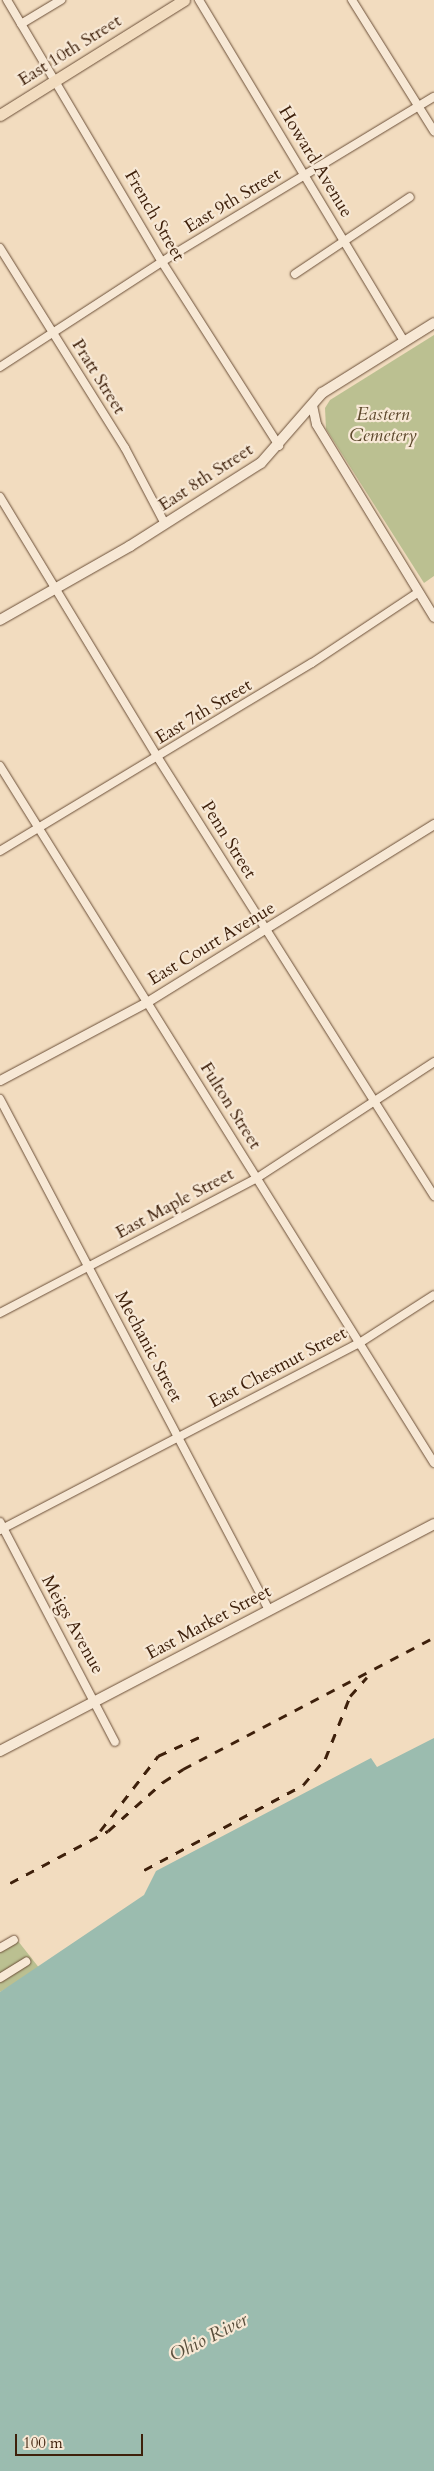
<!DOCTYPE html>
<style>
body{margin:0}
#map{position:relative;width:434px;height:2471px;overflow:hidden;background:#f2dcbf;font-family:Cardo,serif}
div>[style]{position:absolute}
.green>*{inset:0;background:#bbc091}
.water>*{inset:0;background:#9bbcaf}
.roads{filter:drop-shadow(0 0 1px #6b4f38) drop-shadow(0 0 1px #6b4f38)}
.minor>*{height:8px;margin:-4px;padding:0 4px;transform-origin:4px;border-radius:4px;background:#f7e8d5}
.tertiary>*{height:9px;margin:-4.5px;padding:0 4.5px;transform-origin:4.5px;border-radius:4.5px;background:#f7e8d5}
.secondary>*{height:10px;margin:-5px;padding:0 5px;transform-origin:5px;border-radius:5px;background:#f7e8d5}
.primary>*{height:11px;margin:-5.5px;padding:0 5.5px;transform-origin:5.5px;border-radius:5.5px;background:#f2dcbf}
.rail>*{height:2.5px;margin-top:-1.25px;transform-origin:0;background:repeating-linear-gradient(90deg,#3e200b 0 9px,transparent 0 18px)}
span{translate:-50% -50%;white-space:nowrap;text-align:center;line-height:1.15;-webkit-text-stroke:4.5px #f7e8d5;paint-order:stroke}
.street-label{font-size:18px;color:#3e200b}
.park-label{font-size:18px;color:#5d482c;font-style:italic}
.water-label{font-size:19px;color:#5a4f3c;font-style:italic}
.scale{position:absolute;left:15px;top:2434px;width:128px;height:22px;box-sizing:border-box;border:2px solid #3e200b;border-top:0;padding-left:6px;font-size:15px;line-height:18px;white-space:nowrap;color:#3e200b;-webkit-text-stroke:4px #f7e8d5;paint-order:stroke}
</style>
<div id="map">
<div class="green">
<div style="clip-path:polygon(434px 335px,434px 576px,424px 583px,326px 429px,325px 408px,330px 400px)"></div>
<div style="clip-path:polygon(18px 1941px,40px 1969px,0 1992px,0 1951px)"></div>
</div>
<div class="water">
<div style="clip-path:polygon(434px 1738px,434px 2471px,0 2471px,0 1992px,144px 1895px,156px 1871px,371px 1758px,377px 1767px)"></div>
</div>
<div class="roads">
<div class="minor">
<div style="left:7px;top:0;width:304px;rotate:59.4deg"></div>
<div style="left:162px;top:262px;width:218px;rotate:57.5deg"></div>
<div style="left:199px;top:0;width:398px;rotate:59deg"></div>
<div style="left:352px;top:0;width:155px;rotate:58deg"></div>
<div style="left:21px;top:24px;width:47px;rotate:-31deg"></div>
<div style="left:0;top:248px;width:236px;rotate:58deg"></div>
<div style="left:125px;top:448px;width:86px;rotate:62.2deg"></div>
<div style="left:295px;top:274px;width:138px;rotate:-33.8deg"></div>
<div style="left:0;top:367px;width:204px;rotate:-33deg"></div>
<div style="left:171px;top:256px;width:307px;rotate:-31.2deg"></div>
<div style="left:0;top:497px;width:305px;rotate:58.8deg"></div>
<div style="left:158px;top:758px;width:518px;rotate:57.78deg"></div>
<div style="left:0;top:766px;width:821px;rotate:58.09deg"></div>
<div style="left:0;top:851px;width:364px;rotate:-31.1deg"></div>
<div style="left:312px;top:663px;width:128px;rotate:-33.6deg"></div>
<div style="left:0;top:1099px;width:577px;rotate:62.24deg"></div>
<div style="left:0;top:1313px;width:290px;rotate:-27.7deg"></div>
<div style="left:257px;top:1178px;width:212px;rotate:-33.2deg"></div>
<div style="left:0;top:1522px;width:248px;rotate:62.4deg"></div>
<div style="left:0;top:1530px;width:403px;rotate:-27.5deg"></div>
<div style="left:358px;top:1344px;width:90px;rotate:-32.8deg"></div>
<div style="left:0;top:1948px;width:16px;rotate:-30deg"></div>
<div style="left:0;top:1978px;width:31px;rotate:-32deg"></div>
</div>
<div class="tertiary">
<div style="left:312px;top:405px;width:19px;rotate:78deg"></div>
<div style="left:316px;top:424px;width:226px;rotate:58.6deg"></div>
<div style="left:0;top:1080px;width:164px;rotate:-28deg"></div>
<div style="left:145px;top:1003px;width:340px;rotate:-31.8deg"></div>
</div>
<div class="secondary">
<div style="left:0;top:620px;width:150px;rotate:-29.6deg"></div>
<div style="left:130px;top:546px;width:155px;rotate:-32.4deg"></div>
<div style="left:261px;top:463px;width:93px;rotate:-48.9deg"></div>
<div style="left:322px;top:393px;width:132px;rotate:-32deg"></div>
<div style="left:0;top:1751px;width:490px;rotate:-27.6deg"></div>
</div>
<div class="primary">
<div style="left:0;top:115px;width:217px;rotate:-32deg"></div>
</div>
</div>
<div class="rail">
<div style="left:100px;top:1831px;width:95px;rotate:-52.3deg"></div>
<div style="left:158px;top:1756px;width:53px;rotate:-24.6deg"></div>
<div style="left:144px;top:1870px;width:180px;rotate:-28.1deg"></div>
<div style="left:303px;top:1785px;width:34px;rotate:-50deg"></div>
<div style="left:325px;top:1759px;width:68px;rotate:-68.4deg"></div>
<div style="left:350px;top:1696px;width:25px;rotate:-48deg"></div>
<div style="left:10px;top:1883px;width:111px;rotate:-28deg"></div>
<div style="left:108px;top:1831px;width:74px;rotate:-41.7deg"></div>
<div style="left:163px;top:1782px;width:24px;rotate:-33deg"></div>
<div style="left:183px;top:1769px;width:284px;rotate:-27.7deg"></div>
</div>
<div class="street-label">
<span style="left:70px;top:51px;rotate:-32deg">East 10th Street</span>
<span style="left:315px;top:162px;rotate:59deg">Howard Avenue</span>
<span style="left:233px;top:201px;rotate:-31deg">East 9th Street</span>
<span style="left:154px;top:216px;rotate:60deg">French Street</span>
<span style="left:98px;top:377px;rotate:58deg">Pratt Street</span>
<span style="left:206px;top:478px;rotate:-33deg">East 8th Street</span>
<span style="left:204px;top:712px;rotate:-31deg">East 7th Street</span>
<span style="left:228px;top:840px;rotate:58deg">Penn Street</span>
<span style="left:212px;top:944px;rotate:-31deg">East Court Avenue</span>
<span style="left:230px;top:1106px;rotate:58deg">Fulton Street</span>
<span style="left:175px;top:1204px;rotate:-28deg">East Maple Street</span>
<span style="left:148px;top:1347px;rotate:62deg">Mechanic Street</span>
<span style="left:278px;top:1368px;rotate:-28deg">East Chestnut Street</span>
<span style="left:209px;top:1623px;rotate:-28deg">East Market Street</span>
<span style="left:72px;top:1625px;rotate:61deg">Meigs Avenue</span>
</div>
<div class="park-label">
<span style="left:383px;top:426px">Eastern<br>Cemetery</span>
</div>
<div class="water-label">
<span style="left:209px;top:2338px;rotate:-27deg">Ohio River</span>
</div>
<div class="scale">100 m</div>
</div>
